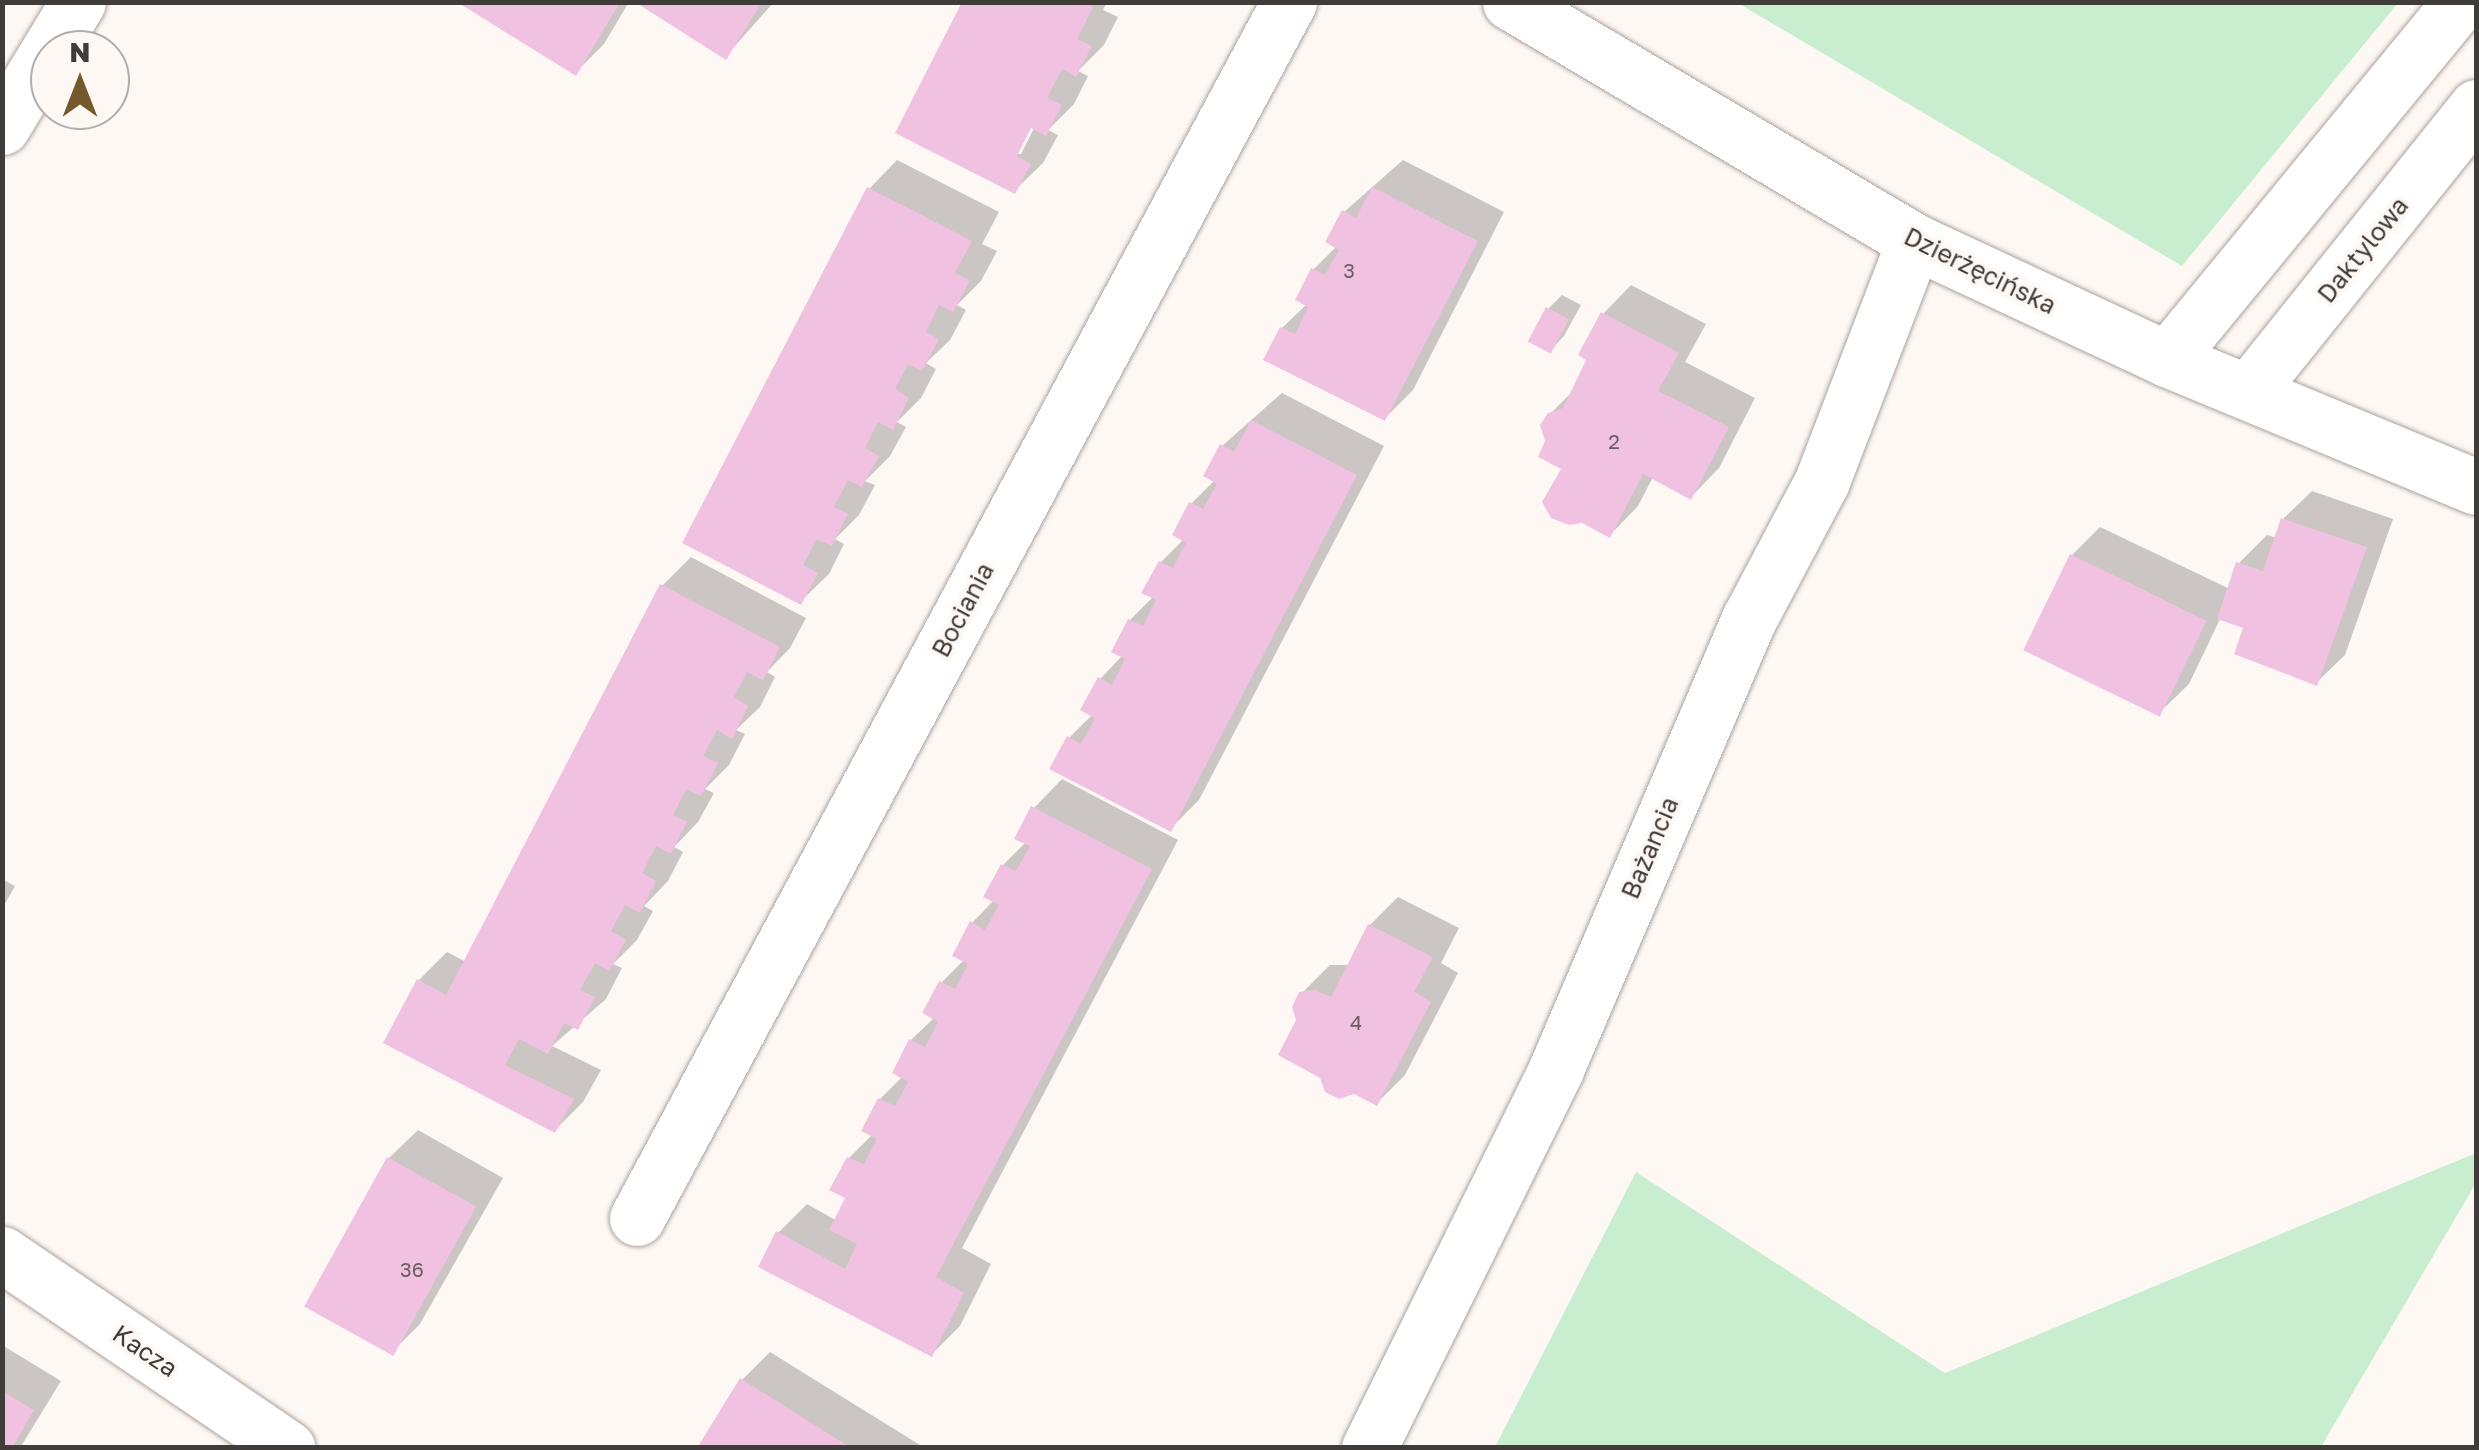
<!DOCTYPE html>
<meta charset="utf-8">
<style>
body{margin:0}
#map{position:relative;width:2479px;height:1450px;overflow:hidden;background:#fef8f4;font-family:"Golos Text",sans-serif}
div>[style]{position:absolute}
.green>*{inset:0;background:#c8eecf}
.shadow>*{inset:0;background:#0003}
.building>*{inset:0;background:#f1c1e2;transform-origin:0 0}
.roads{filter:drop-shadow(0 0 2px #aba29c) drop-shadow(0 0 2px #aba29c)}
.street>*{height:55px;margin:-27.5px;padding:0 27.5px;transform-origin:27.5px;border-radius:27.5px;background:#fff}
.secondary>*{height:55px;margin:-27.5px;padding:0 27.5px;transform-origin:27.5px;border-radius:27.5px;background:#fff}
span{translate:-50% -50%;white-space:nowrap;text-align:center;line-height:1.15;-webkit-text-stroke:8px #fef8f4;paint-order:stroke}
.number-label{font-size:20px;color:#6c5d64}
.number-label span{-webkit-text-stroke-width:0}
.street-label{font-size:25px;color:#403c3a}
.frame{position:absolute;inset:0;border:5px solid #403c3a;pointer-events:none}
.north{position:absolute;left:30px;top:30px;width:100px;height:100px;box-sizing:border-box;background:#fef8f4;border:2px solid #b2adaa;border-radius:50%;rotate:0deg;font-size:28px;font-weight:700;line-height:40px;text-align:center;color:#403c3a}
.north::after{content:'';display:block;margin:auto;width:35px;height:45px;background:#75582b;clip-path:polygon(50% 0,100% 100%,50% 72%,0 100%)}
</style>
<div id="map">
<div class="green">
<div style="clip-path:polygon(1738px 3px,2398px 3px,2182px 266px)"></div>
<div style="clip-path:polygon(2476px 1153px,2476px 1183px,2321px 1447px,1495px 1447px,1636px 1172px,1945px 1373px)"></div>
</div>
<div class="shadow">
<div style="clip-path:polygon(461px 2px,629px 2px,604px 44px,576px 72px)"></div>
<div style="clip-path:polygon(640px 2px,774px 2px,726px 56px)"></div>
<div style="clip-path:polygon(evenodd,965px 2px,1107px 2px,1103px 10px,1118px 17px,1104px 45px,1078px 71px,1088px 76px,1074px 104px,1048px 130px,1058px 135px,1043px 163px,1014px 191px,965px 2px,1035px 116px,1039px 118px,1021px 154px,1015px 154px,1035px 116px)"></div>
<div style="clip-path:polygon(897px 160px,999px 212px,982px 244px,997px 251px,981px 281px,957px 305px,966px 310px,950px 340px,926px 363px,936px 369px,921px 398px,897px 422px,906px 427px,890px 456px,865px 481px,875px 485px,859px 515px,835px 539px,844px 544px,829px 574px,800px 602px,685px 541px,869px 189px)"></div>
<div style="clip-path:polygon(1403px 160px,1504px 212px,1413px 390px,1385px 418px,1282px 328px,1307px 304px,1313px 270px,1337px 246px,1344px 212px)"></div>
<div style="clip-path:polygon(1631px 285px,1706px 324px,1685px 362px,1755px 398px,1719px 468px,1691px 497px,1653px 477px,1638px 506px,1610px 535px,1548px 441px,1550px 414px,1575px 389px,1590px 359px,1603px 314px)"></div>
<div style="clip-path:polygon(1562px 295px,1581px 305px,1564px 336px,1550px 351px,1548px 309px)"></div>
<div style="clip-path:polygon(1282px 393px,1384px 446px,1199px 800px,1170px 829px,1069px 738px,1093px 714px,1100px 679px,1123px 655px,1130px 620px,1154px 596px,1161px 562px,1184px 539px,1191px 504px,1215px 480px,1222px 446px)"></div>
<div style="clip-path:polygon(2312px 491px,2393px 519px,2345px 655px,2316px 683px,2246px 627px,2221px 617px,2189px 684px,2160px 712px,2072px 555px,2100px 527px,2230px 589px,2239px 563px,2267px 535px,2277px 538px,2283px 519px)"></div>
<div style="clip-path:polygon(691px 557px,806px 618px,790px 648px,767px 672px,775px 677px,760px 707px,736px 730px,745px 734px,729px 765px,705px 789px,714px 793px,698px 822px,674px 847px,683px 852px,668px 881px,644px 906px,653px 911px,637px 940px,613px 964px,622px 968px,606px 999px,552px 1046px,601px 1070px,583px 1102px,555px 1130px,419px 980px,447px 952px,466px 962px,662px 586px)"></div>
<div style="clip-path:polygon(1062px 779px,1178px 840px,962px 1248px,991px 1264px,960px 1326px,932px 1354px,778px 1233px,807px 1204px,837px 1221px,848px 1197px,849px 1158px,873px 1134px,880px 1099px,903px 1076px,911px 1040px,935px 1017px,941px 983px,965px 959px,972px 923px,994px 900px,1003px 865px,1026px 842px,1034px 808px)"></div>
<div style="clip-path:polygon(2px 879px,15px 886px,2px 909px)"></div>
<div style="clip-path:polygon(1398px 897px,1459px 928px,1441px 963px,1458px 973px,1405px 1075px,1377px 1103px,1299px 1021px,1301px 994px,1330px 965px,1350px 965px,1370px 925px)"></div>
<div style="clip-path:polygon(418px 1130px,503px 1178px,420px 1324px,392px 1352px,307px 1305px,389px 1158px)"></div>
<div style="clip-path:polygon(2px 1345px,61px 1381px,20px 1448px,2px 1448px)"></div>
<div style="clip-path:polygon(770px 1352px,920px 1445px,918px 1448px,700px 1448px,742px 1380px)"></div>
</div>
<div class="building">
<div style="clip-path:polygon(457px 2px,620px 2px,576px 76px)"></div>
<div style="clip-path:polygon(635px 2px,762px 2px,726px 60px)"></div>
<div style="clip-path:polygon(962px 2px,1085px 2px,1093px 7px,1077px 39px,1092px 46px,1076px 77px,1062px 69px,1047px 98px,1062px 105px,1046px 136px,1031px 128px,1017px 156px,1031px 164px,1015px 194px,895px 133px)"></div>
<div style="clip-path:polygon(867px 187px,972px 241px,955px 273px,970px 280px,953px 312px,939px 305px,926px 332px,939px 339px,922px 371px,908px 364px,895px 389px,909px 398px,893px 430px,878px 422px,865px 448px,879px 456px,862px 487px,848px 480px,834px 507px,848px 514px,832px 546px,817px 539px,803px 565px,818px 573px,801px 605px,682px 543px)"></div>
<div style="clip-path:polygon(1372px 187px,1478px 241px,1385px 421px,1263px 360px,1280px 327px,1295px 334px,1308px 307px,1295px 300px,1311px 268px,1325px 275px,1339px 250px,1325px 242px,1342px 210px,1356px 218px)"></div>
<div style="left:1546px;top:307px;width:26px;height:39px;rotate:28deg"></div>
<div style="clip-path:polygon(1601px 312px,1679px 353px,1658px 391px,1729px 427px,1691px 500px,1643px 474px,1610px 538px,1582px 523px,1569px 525px,1551px 518px,1542px 502px,1561px 469px,1538px 457px,1545px 441px,1540px 425px,1548px 413px,1563px 408px,1586px 360px,1578px 355px)"></div>
<div style="clip-path:polygon(1251px 420px,1357px 475px,1171px 832px,1049px 769px,1067px 736px,1081px 744px,1095px 718px,1080px 710px,1098px 677px,1112px 685px,1125px 659px,1111px 652px,1128px 619px,1143px 626px,1156px 600px,1141px 593px,1159px 561px,1173px 568px,1186px 543px,1172px 535px,1189px 502px,1203px 509px,1217px 484px,1203px 476px,1220px 444px,1234px 452px)"></div>
<div style="clip-path:polygon(2281px 518px,2367px 547px,2317px 686px,2234px 654px,2243px 628px,2217px 619px,2236px 562px,2263px 571px)"></div>
<div style="left:2070px;top:554px;width:152px;height:107px;rotate:26deg"></div>
<div style="clip-path:polygon(660px 584px,780px 647px,763px 680px,747px 672px,734px 697px,748px 706px,732px 739px,717px 730px,703px 756px,718px 763px,701px 796px,686px 789px,673px 815px,687px 822px,671px 854px,656px 846px,642px 873px,656px 881px,640px 913px,625px 905px,611px 931px,626px 940px,609px 971px,595px 963px,580px 990px,595px 997px,578px 1030px,564px 1023px,548px 1054px,519px 1039px,505px 1065px,574px 1099px,555px 1133px,383px 1043px,417px 979px,446px 995px)"></div>
<div style="clip-path:polygon(1031px 806px,1152px 869px,936px 1277px,964px 1293px,932px 1357px,758px 1267px,776px 1231px,845px 1269px,857px 1244px,829px 1230px,845px 1198px,829px 1190px,847px 1157px,864px 1164px,877px 1139px,861px 1131px,878px 1098px,895px 1106px,908px 1082px,892px 1073px,909px 1039px,925px 1047px,938px 1022px,922px 1013px,939px 981px,955px 989px,968px 964px,952px 956px,970px 921px,985px 930px,999px 905px,983px 897px,1001px 864px,1016px 871px,1030px 846px,1014px 839px)"></div>
<div style="clip-path:polygon(1368px 924px,1433px 957px,1414px 992px,1431px 1002px,1377px 1106px,1354px 1094px,1339px 1099px,1325px 1092px,1320px 1078px,1278px 1055px,1296px 1020px,1292px 1007px,1299px 992px,1315px 990px,1331px 997px)"></div>
<div style="left:387px;top:1157px;width:102px;height:171px;rotate:29deg"></div>
<div style="clip-path:polygon(740px 1378px,851px 1448px,697px 1448px)"></div>
<div style="clip-path:polygon(2px 1391px,34px 1410px,12px 1448px,2px 1448px)"></div>
</div>
<div class="roads">
<div class="street">
<div style="left:2px;top:127px;width:146px;rotate:-58.7deg"></div>
<div style="left:2167px;top:359px;width:462px;rotate:-50.6deg"></div>
<div style="left:2248px;top:392px;width:365px;rotate:-51.3deg"></div>
<div style="left:637px;top:1218px;width:1380px;rotate:-61.8deg"></div>
<div style="left:2px;top:1254px;width:345px;rotate:34.2deg"></div>
<div style="left:1369px;top:1448px;width:423px;rotate:-63.7deg"></div>
<div style="left:1556px;top:1069px;width:490px;rotate:-66.8deg"></div>
<div style="left:1749px;top:619px;width:156px;rotate:-62.1deg"></div>
<div style="left:1822px;top:481px;width:257px;rotate:-69deg"></div>
</div>
<div class="secondary">
<div style="left:1510px;top:2px;width:469px;rotate:30.6deg"></div>
<div style="left:1914px;top:241px;width:279px;rotate:25deg"></div>
<div style="left:2167px;top:359px;width:334px;rotate:22.5deg"></div>
</div>
</div>
<div class="number-label">
<span style="left:1349px;top:270px">3</span>
<span style="left:1614px;top:441px">2</span>
<span style="left:1356px;top:1022px">4</span>
<span style="left:412px;top:1269px">36</span>
</div>
<div class="street-label">
<span style="left:2363px;top:250px;rotate:-51deg">Daktylowa</span>
<span style="left:1980px;top:271px;rotate:26deg">Dzierżęcińska</span>
<span style="left:963px;top:610px;rotate:-62deg">Bociania</span>
<span style="left:1650px;top:848px;rotate:-67deg">Bażancia</span>
<span style="left:145px;top:1351px;rotate:34deg">Kacza</span>
</div>
<div class="frame"></div>
<div class="north">N</div>
</div>
